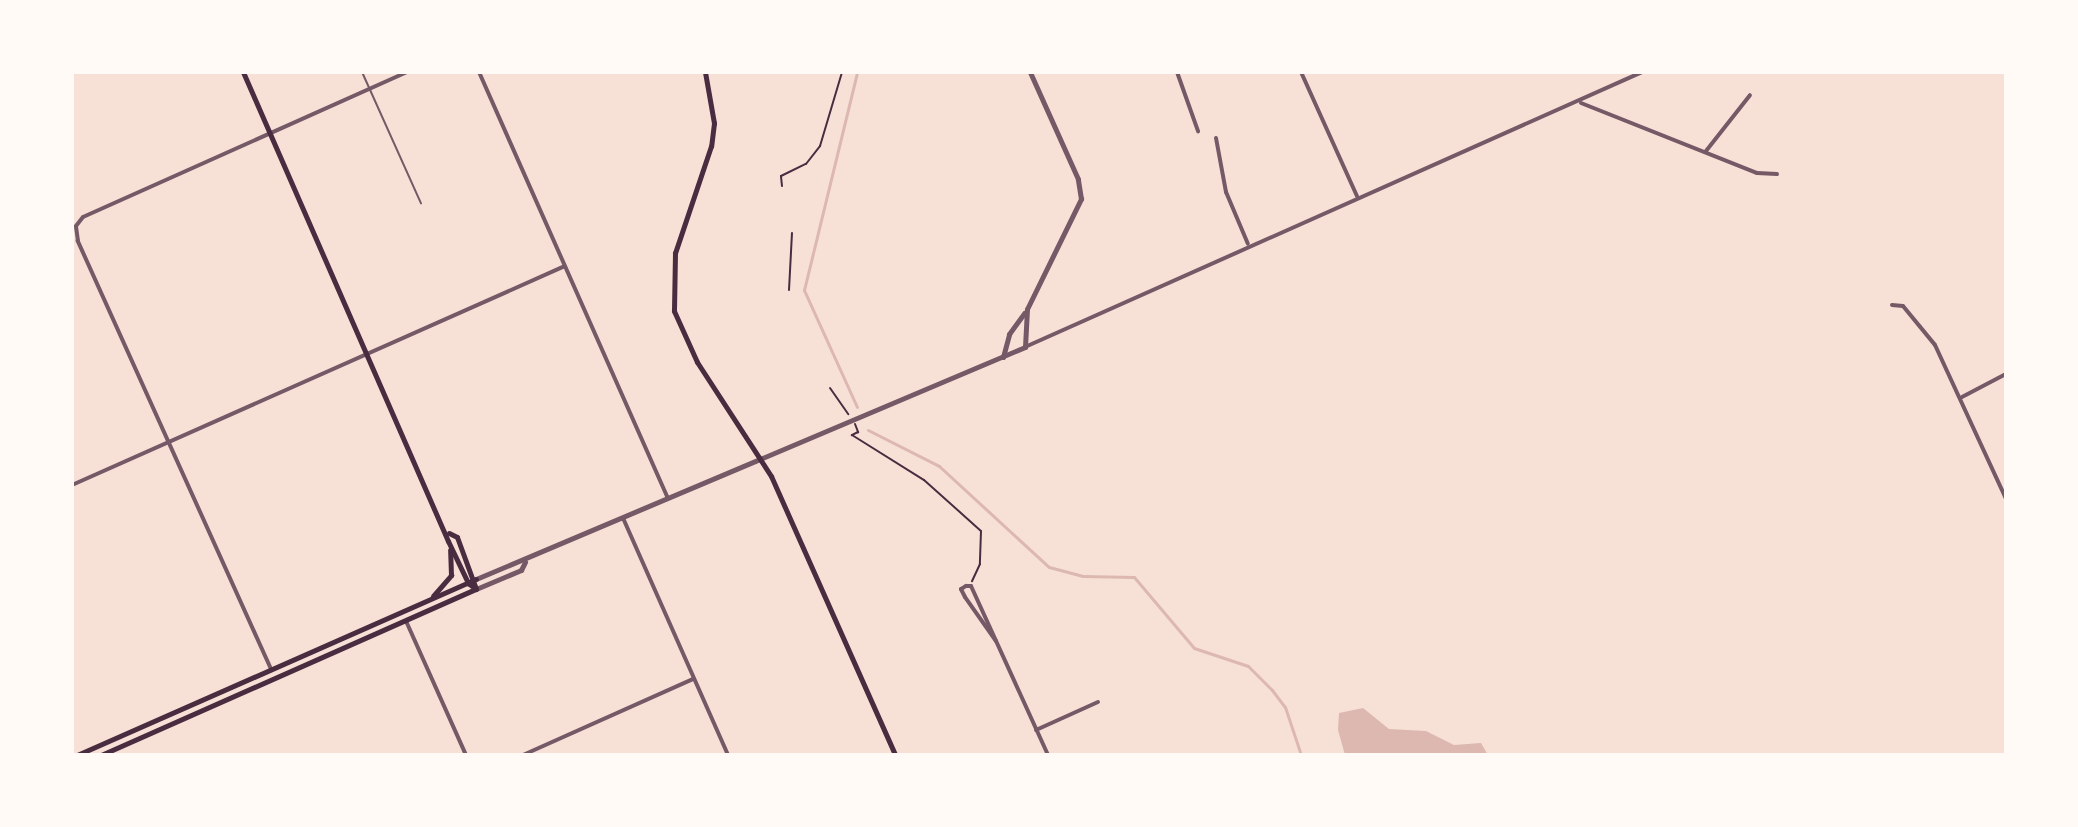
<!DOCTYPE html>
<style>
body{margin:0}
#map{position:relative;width:2078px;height:827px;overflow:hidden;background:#f7e1d7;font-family:"Open Sans",sans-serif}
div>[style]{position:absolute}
.water>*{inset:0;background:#dcb8b0}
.stream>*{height:3px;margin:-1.5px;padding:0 1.5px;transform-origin:1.5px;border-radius:1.5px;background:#dcb8b0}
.path>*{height:2px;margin:-1px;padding:0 1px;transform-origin:1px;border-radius:1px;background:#4a2c40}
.service>*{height:2px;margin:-1px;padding:0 1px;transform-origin:1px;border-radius:1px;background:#755966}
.minor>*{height:4px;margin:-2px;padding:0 2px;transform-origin:2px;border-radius:2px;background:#755966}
.tertiary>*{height:5px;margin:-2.5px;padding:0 2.5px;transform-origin:2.5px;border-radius:2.5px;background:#755966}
.secondary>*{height:5px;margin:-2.5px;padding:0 2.5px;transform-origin:2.5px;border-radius:2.5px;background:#4a2c40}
span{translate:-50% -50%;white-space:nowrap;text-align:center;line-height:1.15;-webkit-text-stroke:6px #fffaf5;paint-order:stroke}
.frame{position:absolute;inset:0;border:74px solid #fffaf5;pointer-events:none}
</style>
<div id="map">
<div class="water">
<div style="clip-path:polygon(1363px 708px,1389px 729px,1426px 731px,1454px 745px,1481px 743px,1488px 755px,1345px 755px,1338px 730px,1339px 713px)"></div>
</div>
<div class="stream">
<div style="left:857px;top:407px;width:128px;rotate:-114.4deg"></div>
<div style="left:804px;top:290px;width:224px;rotate:-76.3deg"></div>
<div style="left:868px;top:430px;width:80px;rotate:26.9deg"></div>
<div style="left:939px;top:466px;width:149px;rotate:42.6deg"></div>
<div style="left:1049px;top:567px;width:35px;rotate:15deg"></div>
<div style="left:1083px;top:576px;width:51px;rotate:1.1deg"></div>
<div style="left:1134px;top:577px;width:93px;rotate:49.8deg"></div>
<div style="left:1194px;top:648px;width:57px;rotate:18.4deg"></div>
<div style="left:1248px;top:666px;width:34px;rotate:45deg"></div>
<div style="left:1272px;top:690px;width:21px;rotate:53deg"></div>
<div style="left:1285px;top:707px;width:51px;rotate:71.6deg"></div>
</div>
<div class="path">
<div style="left:782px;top:186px;width:10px;rotate:-96deg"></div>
<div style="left:781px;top:176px;width:28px;rotate:-26deg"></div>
<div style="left:806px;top:164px;width:23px;rotate:-52deg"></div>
<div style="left:820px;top:146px;width:77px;rotate:-73.4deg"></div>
<div style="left:789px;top:290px;width:57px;rotate:-87deg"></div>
<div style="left:830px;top:388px;width:32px;rotate:55deg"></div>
<div style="left:855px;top:424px;width:9px;rotate:69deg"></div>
<div style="left:858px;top:432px;width:7px;rotate:153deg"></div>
<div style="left:852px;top:435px;width:85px;rotate:32deg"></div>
<div style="left:924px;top:480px;width:76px;rotate:41.8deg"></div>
<div style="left:981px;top:531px;width:33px;rotate:92deg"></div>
<div style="left:980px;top:564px;width:19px;rotate:115deg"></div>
</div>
<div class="service">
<div style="left:362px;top:72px;width:144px;rotate:65.8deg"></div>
</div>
<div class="minor">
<div style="left:479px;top:72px;width:466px;rotate:66.1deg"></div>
<div style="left:1177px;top:72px;width:63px;rotate:70.4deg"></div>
<div style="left:1301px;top:72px;width:136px;rotate:65.7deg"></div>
<div style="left:1581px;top:103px;width:189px;rotate:21.7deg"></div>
<div style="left:1757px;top:173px;width:20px;rotate:3deg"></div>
<div style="left:1216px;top:138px;width:55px;rotate:79.5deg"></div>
<div style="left:1226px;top:192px;width:56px;rotate:67.1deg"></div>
<div style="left:1706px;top:151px;width:71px;rotate:-51.8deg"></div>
<div style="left:1892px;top:305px;width:11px;rotate:5deg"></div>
<div style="left:1903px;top:306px;width:50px;rotate:50.6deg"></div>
<div style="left:1935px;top:345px;width:170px;rotate:65.2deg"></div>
<div style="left:1025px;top:347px;width:676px;rotate:-24.02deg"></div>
<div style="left:1962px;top:397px;width:50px;rotate:-27.6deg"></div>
<div style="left:72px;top:485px;width:539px;rotate:-23.95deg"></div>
<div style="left:623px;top:518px;width:259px;rotate:66.1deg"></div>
<div style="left:406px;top:621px;width:147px;rotate:65.9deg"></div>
<div style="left:996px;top:641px;width:54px;rotate:-125.2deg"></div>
<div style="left:965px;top:597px;width:9px;rotate:-117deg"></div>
<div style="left:961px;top:589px;width:6px;rotate:-31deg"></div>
<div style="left:966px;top:586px;width:5px"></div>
<div style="left:971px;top:586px;width:186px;rotate:65.5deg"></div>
<div style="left:271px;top:669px;width:470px;rotate:-114.3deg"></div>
<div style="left:78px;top:241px;width:15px;rotate:-98deg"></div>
<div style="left:76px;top:226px;width:11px;rotate:-52deg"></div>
<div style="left:83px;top:217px;width:355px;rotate:-24.1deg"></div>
<div style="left:1036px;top:730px;width:68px;rotate:-24.3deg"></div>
<div style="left:72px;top:754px;width:1px;rotate:45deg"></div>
<div style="left:523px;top:755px;width:186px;rotate:-24.1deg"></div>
</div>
<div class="tertiary">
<div style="left:1003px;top:357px;width:24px;rotate:-75deg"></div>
<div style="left:1009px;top:334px;width:26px;rotate:-54deg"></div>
<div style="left:476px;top:579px;width:596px;rotate:-22.91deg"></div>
<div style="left:1025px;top:347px;width:38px;rotate:-87deg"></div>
<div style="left:1027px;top:309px;width:123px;rotate:-63.9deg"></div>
<div style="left:1081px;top:199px;width:20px;rotate:-99deg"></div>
<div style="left:1078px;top:179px;width:117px;rotate:-114.2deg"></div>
<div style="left:476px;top:589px;width:49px;rotate:-22.9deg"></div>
<div style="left:521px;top:570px;width:9px;rotate:-63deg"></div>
</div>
<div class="secondary">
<div style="left:243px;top:72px;width:512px;rotate:66.39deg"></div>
<div style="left:448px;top:541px;width:47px;rotate:64.5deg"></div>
<div style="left:468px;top:583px;width:10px;rotate:37deg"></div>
<div style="left:705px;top:72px;width:52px;rotate:80deg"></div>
<div style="left:714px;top:123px;width:23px;rotate:97deg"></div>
<div style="left:711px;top:146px;width:113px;rotate:108.6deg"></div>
<div style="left:675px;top:253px;width:58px;rotate:91deg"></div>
<div style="left:674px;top:311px;width:56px;rotate:65.7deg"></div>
<div style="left:697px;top:362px;width:136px;rotate:57deg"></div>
<div style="left:771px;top:476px;width:305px;rotate:66deg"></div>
<div style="left:449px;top:533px;width:9px;rotate:27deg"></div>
<div style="left:457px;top:537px;width:55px;rotate:69.9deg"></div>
<div style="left:433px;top:596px;width:28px;rotate:-49deg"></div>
<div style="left:451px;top:575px;width:25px;rotate:-92deg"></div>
<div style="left:77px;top:755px;width:436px;rotate:-23.8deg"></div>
<div style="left:101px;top:755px;width:410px;rotate:-23.9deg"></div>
</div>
<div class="frame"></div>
</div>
